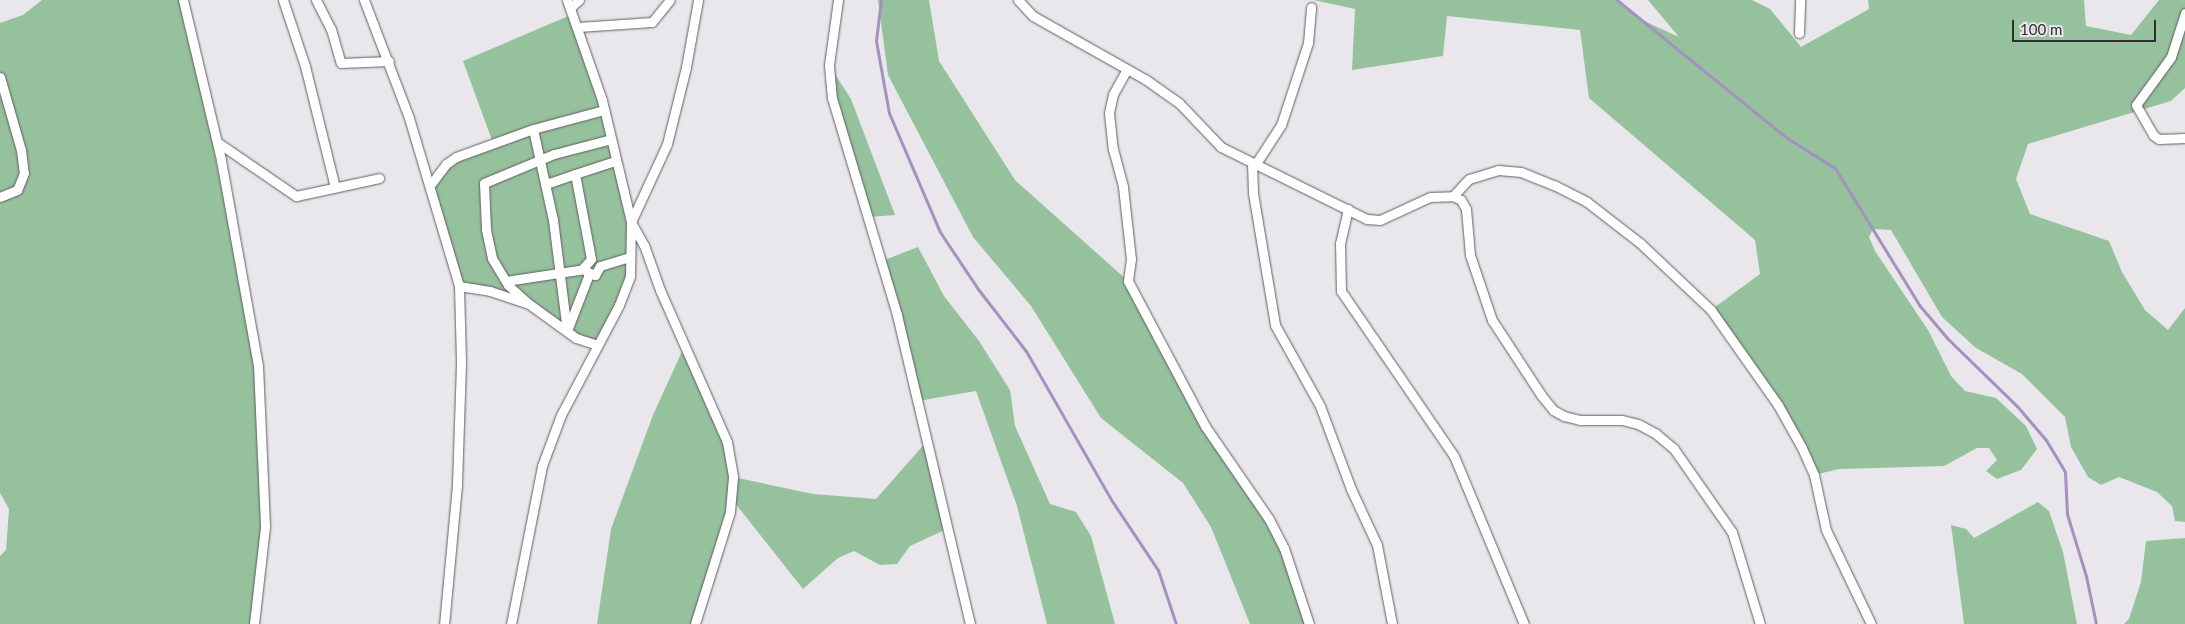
<!DOCTYPE html>
<style>
body{margin:0}
#map{position:relative;width:2185px;height:624px;overflow:hidden;background:#e9e7ec;font-family:Lato,sans-serif}
div>[style]{position:absolute}
.green>*{inset:0;background:#96c19d}
.stream>*{height:3px;margin:-1.5px;padding:0 1.5px;transform-origin:1.5px;border-radius:1.5px;background:#a491bf}
.roads{filter:drop-shadow(0 0 1px #5f5d61) drop-shadow(0 0 1px #5f5d61)}
.minor>*{height:9px;margin:-4.5px;padding:0 4.5px;transform-origin:4.5px;border-radius:4.5px;background:#fff}
span{translate:-50% -50%;white-space:nowrap;text-align:center;line-height:1.15;-webkit-text-stroke:4px #e9e7ec;paint-order:stroke}
.scale{position:absolute;left:2012px;top:20px;width:144px;height:22px;box-sizing:border-box;border:2px solid #2e2d2f;border-top:0;padding-left:6px;font-size:15px;line-height:18px;white-space:nowrap;color:#2e2d2f;-webkit-text-stroke:4px #e9e7ec;paint-order:stroke}
</style>
<div id="map">
<div class="green">
<div style="clip-path:polygon(42px 0,183px 0,258px 365px,265px 527px,254px 624px,0 624px,0 556px,6px 550px,9px 509px,0 493px,0 23px,23px 15px)"></div>
<div style="clip-path:polygon(878px 0,929px 0,939px 61px,1015px 180px,1128px 281px,1205px 426px,1269px 519px,1309px 624px,1250px 624px,1211px 527px,1183px 483px,1101px 418px,1031px 306px,973px 237px,888px 75px)"></div>
<div style="clip-path:polygon(1314px 0,1615px 0,1642px 20px,1679px 37px,1648px 0,1752px 0,1770px 9px,1801px 47px,1869px 9px,1868px 0,2084px 0,2086px 26px,2131px 35px,2159px 0,2185px 0,2185px 88px,2171px 101px,2028px 144px,2016px 179px,2030px 214px,2109px 241px,2122px 272px,2145px 310px,2168px 330px,2185px 308px,2185px 522px,2175px 521px,2172px 506px,2157px 492px,2119px 477px,2101px 485px,2088px 477px,2071px 447px,2065px 417px,2022px 374px,1976px 348px,1942px 317px,1891px 230px,1873px 229px,1869px 237px,1875px 251px,1928px 330px,1951px 376px,1965px 391px,1996px 398px,2026px 426px,2037px 449px,2021px 470px,1997px 479px,1986px 471px,1997px 460px,1989px 448px,1977px 448px,1944px 466px,1839px 469px,1814px 475px,1802px 448px,1711px 310px,1760px 274px,1755px 240px,1589px 98px,1580px 30px,1447px 16px,1443px 56px,1352px 70px,1355px 9px)"></div>
<div style="clip-path:polygon(573px 14px,631px 222px,631px 276px,601px 346px,576px 338px,529px 304px,459px 286px,431px 184px,446px 164px,493px 143px,463px 61px)"></div>
<div style="clip-path:polygon(829px 65px,851px 99px,895px 215px,870px 217px,842px 137px)"></div>
<div style="clip-path:polygon(918px 247px,944px 296px,979px 341px,1010px 390px,1015px 426px,1050px 504px,1076px 512px,1091px 536px,1115px 624px,1047px 624px,1017px 506px,976px 391px,918px 401px,882px 261px)"></div>
<div style="clip-path:polygon(685px 345px,716px 412px,733px 477px,813px 494px,876px 499px,928px 440px,949px 528px,910px 546px,897px 564px,880px 565px,854px 551px,838px 558px,803px 589px,731px 498px,695px 624px,597px 624px,611px 529px,653px 415px)"></div>
<div style="clip-path:polygon(2038px 502px,2049px 511px,2063px 552px,2077px 624px,1964px 624px,1951px 525px,1966px 529px,1974px 538px)"></div>
<div style="clip-path:polygon(2185px 538px,2185px 624px,2124px 624px,2129px 619px,2141px 582px,2146px 541px)"></div>
</div>
<div class="stream">
<div style="left:881px;top:0;width:41px;rotate:97deg"></div>
<div style="left:876px;top:41px;width:73px;rotate:79.8deg"></div>
<div style="left:889px;top:113px;width:129px;rotate:66.8deg"></div>
<div style="left:940px;top:232px;width:69px;rotate:56.3deg"></div>
<div style="left:978px;top:289px;width:78px;rotate:52.3deg"></div>
<div style="left:1026px;top:351px;width:173px;rotate:60.2deg"></div>
<div style="left:1112px;top:501px;width:83px;rotate:56.3deg"></div>
<div style="left:1158px;top:570px;width:57px;rotate:71.6deg"></div>
<div style="left:1617px;top:0;width:219px;rotate:39.1deg"></div>
<div style="left:1787px;top:138px;width:57px;rotate:32deg"></div>
<div style="left:1835px;top:168px;width:162px;rotate:58.4deg"></div>
<div style="left:1920px;top:306px;width:42px;rotate:49.8deg"></div>
<div style="left:1947px;top:338px;width:98px;rotate:44.2deg"></div>
<div style="left:2017px;top:406px;width:45px;rotate:49.5deg"></div>
<div style="left:2046px;top:440px;width:37px;rotate:59deg"></div>
<div style="left:2065px;top:472px;width:42px;rotate:87.3deg"></div>
<div style="left:2067px;top:514px;width:65px;rotate:73deg"></div>
<div style="left:2086px;top:576px;width:49px;rotate:78.2deg"></div>
</div>
<div class="roads">
<div class="minor">
<div style="left:183px;top:0;width:164px;rotate:76.6deg"></div>
<div style="left:221px;top:160px;width:208px;rotate:79.8deg"></div>
<div style="left:258px;top:365px;width:162px;rotate:87.5deg"></div>
<div style="left:265px;top:527px;width:98px;rotate:96.5deg"></div>
<div style="left:283px;top:0;width:70px;rotate:71.6deg"></div>
<div style="left:305px;top:66px;width:125px;rotate:76.1deg"></div>
<div style="left:316px;top:0;width:33px;rotate:63deg"></div>
<div style="left:331px;top:29px;width:35px;rotate:74deg"></div>
<div style="left:341px;top:63px;width:48px;rotate:-2.4deg"></div>
<div style="left:364px;top:0;width:126px;rotate:69.1deg"></div>
<div style="left:409px;top:118px;width:175px;rotate:73.4deg"></div>
<div style="left:459px;top:286px;width:77px;rotate:88.5deg"></div>
<div style="left:461px;top:363px;width:122px;rotate:91.9deg"></div>
<div style="left:457px;top:485px;width:140px;rotate:95.3deg"></div>
<div style="left:567px;top:0;width:106px;rotate:70.7deg"></div>
<div style="left:602px;top:100px;width:125px;rotate:76.6deg"></div>
<div style="left:631px;top:222px;width:26px;rotate:61deg"></div>
<div style="left:644px;top:245px;width:48px;rotate:70.4deg"></div>
<div style="left:660px;top:290px;width:166px;rotate:66.2deg"></div>
<div style="left:727px;top:442px;width:36px;rotate:80deg"></div>
<div style="left:733px;top:477px;width:35px;rotate:95deg"></div>
<div style="left:730px;top:512px;width:117px;rotate:107.4deg"></div>
<div style="left:838px;top:0;width:66px;rotate:97.9deg"></div>
<div style="left:829px;top:65px;width:33px;rotate:85deg"></div>
<div style="left:832px;top:98px;width:227px;rotate:73.3deg"></div>
<div style="left:897px;top:315px;width:318px;rotate:76.7deg"></div>
<div style="left:1018px;top:0;width:22px;rotate:47deg"></div>
<div style="left:1033px;top:16px;width:129px;rotate:29.4deg"></div>
<div style="left:1145px;top:79px;width:42px;rotate:35.2deg"></div>
<div style="left:1179px;top:103px;width:61px;rotate:46.3deg"></div>
<div style="left:1221px;top:147px;width:163px;rotate:26.3deg"></div>
<div style="left:1367px;top:219px;width:13px;rotate:4deg"></div>
<div style="left:1380px;top:220px;width:55px;rotate:-24.7deg"></div>
<div style="left:1430px;top:197px;width:23px;rotate:-2deg"></div>
<div style="left:1453px;top:196px;width:9px;rotate:27deg"></div>
<div style="left:1461px;top:200px;width:10px;rotate:61deg"></div>
<div style="left:1466px;top:209px;width:46px;rotate:85deg"></div>
<div style="left:1470px;top:255px;width:69px;rotate:71.3deg"></div>
<div style="left:1492px;top:320px;width:90px;rotate:56.8deg"></div>
<div style="left:1541px;top:395px;width:19px;rotate:51deg"></div>
<div style="left:1553px;top:410px;width:13px;rotate:29deg"></div>
<div style="left:1564px;top:416px;width:16px;rotate:14deg"></div>
<div style="left:1580px;top:420px;width:42px"></div>
<div style="left:1622px;top:420px;width:16px;rotate:14deg"></div>
<div style="left:1638px;top:424px;width:19px;rotate:28deg"></div>
<div style="left:1655px;top:433px;width:25px;rotate:40deg"></div>
<div style="left:1674px;top:449px;width:101px;rotate:55.1deg"></div>
<div style="left:1732px;top:532px;width:96px;rotate:73.1deg"></div>
<div style="left:570px;top:8px;width:12px;rotate:-42deg"></div>
<div style="left:2185px;top:13px;width:46px;rotate:107.7deg"></div>
<div style="left:2171px;top:57px;width:59px;rotate:126.1deg"></div>
<div style="left:2136px;top:105px;width:34px;rotate:60deg"></div>
<div style="left:2153px;top:135px;width:7px;rotate:34deg"></div>
<div style="left:2159px;top:139px;width:26px;rotate:-2deg"></div>
<div style="left:578px;top:27px;width:74px;rotate:-3.9deg"></div>
<div style="left:652px;top:22px;width:28px;rotate:-51deg"></div>
<div style="left:1799px;top:33px;width:33px;rotate:-88deg"></div>
<div style="left:1127px;top:69px;width:29px;rotate:119deg"></div>
<div style="left:1113px;top:94px;width:19px;rotate:102deg"></div>
<div style="left:1109px;top:113px;width:36px;rotate:84deg"></div>
<div style="left:1113px;top:149px;width:39px;rotate:75deg"></div>
<div style="left:1123px;top:187px;width:72px;rotate:83.7deg"></div>
<div style="left:1131px;top:259px;width:22px;rotate:98deg"></div>
<div style="left:1128px;top:281px;width:164px;rotate:62deg"></div>
<div style="left:1205px;top:426px;width:113px;rotate:55.5deg"></div>
<div style="left:1269px;top:519px;width:33px;rotate:63deg"></div>
<div style="left:1284px;top:548px;width:80px;rotate:71.8deg"></div>
<div style="left:0;top:77px;width:76px;rotate:74deg"></div>
<div style="left:21px;top:150px;width:23px;rotate:83deg"></div>
<div style="left:24px;top:173px;width:18px;rotate:112deg"></div>
<div style="left:17px;top:190px;width:18px;rotate:158deg"></div>
<div style="left:217px;top:142px;width:96px;rotate:34.4deg"></div>
<div style="left:296px;top:196px;width:85px;rotate:-12.2deg"></div>
<div style="left:1252px;top:163px;width:30px;rotate:88deg"></div>
<div style="left:1253px;top:193px;width:134px;rotate:80.5deg"></div>
<div style="left:1275px;top:325px;width:93px;rotate:60.9deg"></div>
<div style="left:1320px;top:406px;width:89px;rotate:69.5deg"></div>
<div style="left:1351px;top:489px;width:62px;rotate:65.1deg"></div>
<div style="left:1377px;top:545px;width:80px;rotate:79.2deg"></div>
<div style="left:1255px;top:165px;width:48px;rotate:-57deg"></div>
<div style="left:1281px;top:125px;width:86px;rotate:-71.8deg"></div>
<div style="left:1308px;top:43px;width:36px;rotate:-85deg"></div>
<div style="left:575px;top:174px;width:42px;rotate:-18deg"></div>
<div style="left:431px;top:184px;width:25px;rotate:-53deg"></div>
<div style="left:446px;top:164px;width:12px;rotate:-35deg"></div>
<div style="left:456px;top:157px;width:82px;rotate:-20deg"></div>
<div style="left:546px;top:184px;width:31px;rotate:-19deg"></div>
<div style="left:575px;top:174px;width:86px;rotate:79.3deg"></div>
<div style="left:591px;top:259px;width:11px;rotate:131deg"></div>
<div style="left:584px;top:267px;width:4px;rotate:63deg"></div>
<div style="left:586px;top:271px;width:10px;rotate:24deg"></div>
<div style="left:595px;top:275px;width:10px;rotate:-61deg"></div>
<div style="left:600px;top:266px;width:31px;rotate:-17deg"></div>
<div style="left:1453px;top:196px;width:23px;rotate:-47deg"></div>
<div style="left:1469px;top:179px;width:30px;rotate:-17deg"></div>
<div style="left:1498px;top:170px;width:23px;rotate:5deg"></div>
<div style="left:1521px;top:172px;width:35px;rotate:22deg"></div>
<div style="left:1554px;top:185px;width:37px;rotate:27deg"></div>
<div style="left:1587px;top:202px;width:67px;rotate:37.7deg"></div>
<div style="left:1640px;top:243px;width:98px;rotate:43.3deg"></div>
<div style="left:1711px;top:310px;width:116px;rotate:54.8deg"></div>
<div style="left:1778px;top:405px;width:49px;rotate:60.8deg"></div>
<div style="left:1802px;top:448px;width:30px;rotate:66deg"></div>
<div style="left:1814px;top:475px;width:56px;rotate:77.7deg"></div>
<div style="left:1826px;top:530px;width:104px;rotate:64.4deg"></div>
<div style="left:1348px;top:209px;width:35px;rotate:103deg"></div>
<div style="left:1340px;top:243px;width:48px;rotate:88.8deg"></div>
<div style="left:1341px;top:291px;width:200px;rotate:55.6deg"></div>
<div style="left:1454px;top:456px;width:182px;rotate:67.4deg"></div>
<div style="left:506px;top:281px;width:80px;rotate:-8.6deg"></div>
<div style="left:459px;top:286px;width:31px;rotate:9deg"></div>
<div style="left:490px;top:291px;width:41px;rotate:18.4deg"></div>
<div style="left:529px;top:304px;width:58px;rotate:35.9deg"></div>
<div style="left:576px;top:338px;width:22px;rotate:18deg"></div>
<div style="left:529px;top:304px;width:28px;rotate:-138deg"></div>
<div style="left:508px;top:285px;width:31px;rotate:-121deg"></div>
<div style="left:492px;top:258px;width:30px;rotate:-102deg"></div>
<div style="left:486px;top:229px;width:46px;rotate:-92.5deg"></div>
<div style="left:484px;top:183px;width:76px;rotate:-22.5deg"></div>
<div style="left:554px;top:154px;width:59px;rotate:-14.7deg"></div>
<div style="left:568px;top:328px;width:58px;rotate:-68.7deg"></div>
<div style="left:567px;top:331px;width:112px;rotate:-97.2deg"></div>
<div style="left:553px;top:220px;width:93px;rotate:-102.4deg"></div>
<div style="left:533px;top:129px;width:73px;rotate:-15deg"></div>
<div style="left:511px;top:624px;width:161px;rotate:-78.9deg"></div>
<div style="left:542px;top:466px;width:54px;rotate:-69.6deg"></div>
<div style="left:561px;top:415px;width:124px;rotate:-62.2deg"></div>
<div style="left:619px;top:305px;width:31px;rotate:-69deg"></div>
<div style="left:630px;top:276px;width:54px;rotate:-88.9deg"></div>
<div style="left:631px;top:222px;width:86px;rotate:-65.2deg"></div>
<div style="left:667px;top:144px;width:79px;rotate:-76.1deg"></div>
<div style="left:686px;top:67px;width:68px;rotate:-79.8deg"></div>
</div>
</div>
<div class="scale">100 m</div>
</div>
